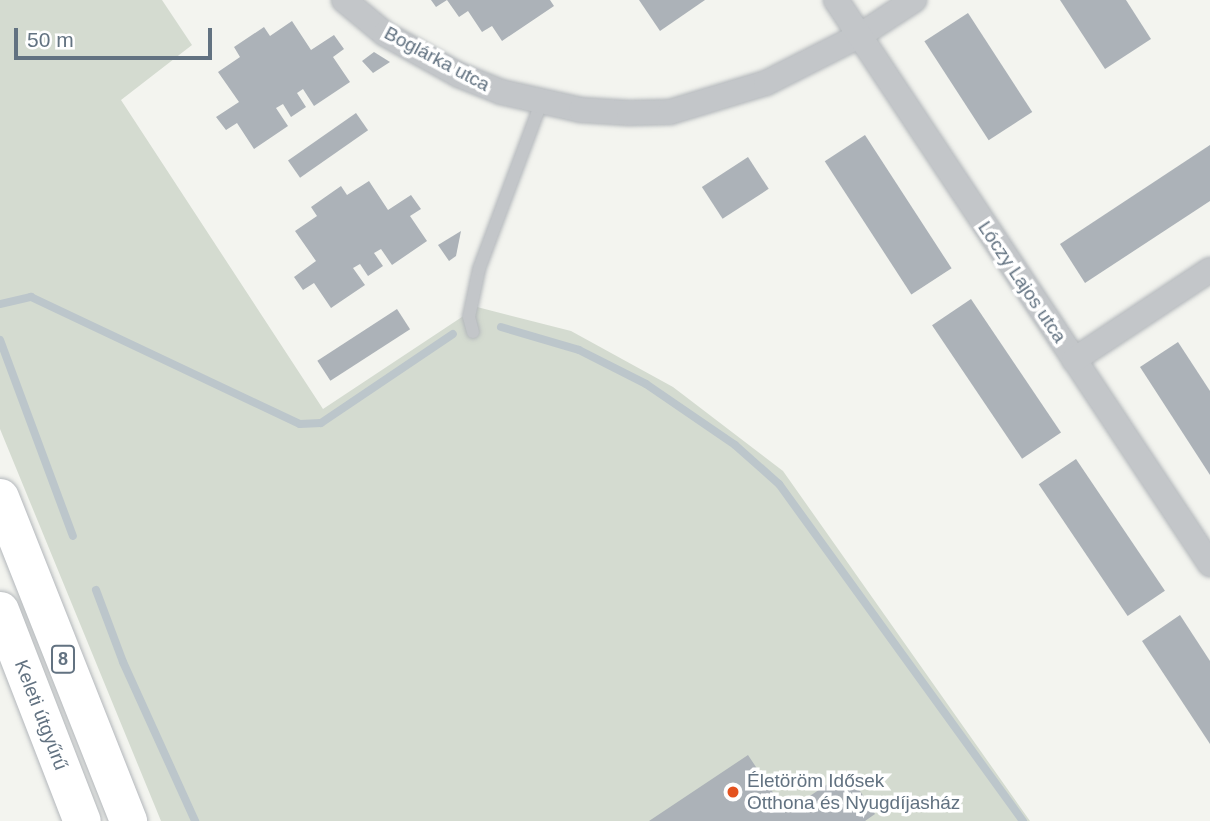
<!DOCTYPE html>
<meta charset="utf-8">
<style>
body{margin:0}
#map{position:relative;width:1210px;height:821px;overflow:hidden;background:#f3f4ef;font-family:Helvetica,sans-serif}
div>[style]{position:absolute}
.green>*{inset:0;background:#d4dbd0}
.stream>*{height:8px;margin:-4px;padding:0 4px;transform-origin:4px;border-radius:4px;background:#bcc6cb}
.building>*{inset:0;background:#acb2b8;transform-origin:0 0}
.roads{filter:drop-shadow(0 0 2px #b3b7bb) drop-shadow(0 0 2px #b3b7bb)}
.lane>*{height:12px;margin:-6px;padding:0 6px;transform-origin:6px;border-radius:6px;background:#c3c6c9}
.street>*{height:24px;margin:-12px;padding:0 12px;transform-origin:12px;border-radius:12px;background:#c3c6c9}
.primary>*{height:37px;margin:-18.5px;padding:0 18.5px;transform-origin:18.5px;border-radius:18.5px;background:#fff}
.dots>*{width:19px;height:19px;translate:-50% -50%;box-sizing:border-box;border:4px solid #fff;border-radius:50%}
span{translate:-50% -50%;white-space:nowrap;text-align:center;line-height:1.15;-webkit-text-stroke:7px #fff;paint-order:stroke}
.shield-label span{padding:2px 5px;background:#fff;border:2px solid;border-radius:5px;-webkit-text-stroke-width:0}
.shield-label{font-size:18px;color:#627281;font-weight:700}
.street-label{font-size:19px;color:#627281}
.poi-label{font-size:19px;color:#627281}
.left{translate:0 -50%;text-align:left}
.scale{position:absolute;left:14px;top:28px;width:198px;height:32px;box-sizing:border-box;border:4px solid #627281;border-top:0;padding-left:9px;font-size:21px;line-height:24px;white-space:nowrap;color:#627281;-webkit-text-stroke:5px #fff;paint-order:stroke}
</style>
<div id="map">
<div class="green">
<div style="clip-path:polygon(0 0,162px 0,192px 45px,121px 100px,323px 409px,477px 307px,571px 331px,673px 387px,783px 471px,1030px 821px,161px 821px,0 429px)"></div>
</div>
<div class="stream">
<div style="left:0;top:304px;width:32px;rotate:-13deg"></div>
<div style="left:31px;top:297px;width:297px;rotate:25.3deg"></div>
<div style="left:300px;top:424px;width:21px;rotate:-3deg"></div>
<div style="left:321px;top:423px;width:159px;rotate:-34deg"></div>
<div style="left:501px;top:327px;width:81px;rotate:16.4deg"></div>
<div style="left:579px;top:350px;width:75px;rotate:26.9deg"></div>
<div style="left:646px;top:384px;width:108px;rotate:34.4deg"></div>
<div style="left:735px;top:445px;width:59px;rotate:41.6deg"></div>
<div style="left:779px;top:484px;width:416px;rotate:54.1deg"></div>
<div style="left:0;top:340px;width:209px;rotate:69.6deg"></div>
<div style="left:96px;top:590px;width:77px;rotate:69.4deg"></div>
<div style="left:123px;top:662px;width:175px;rotate:65.6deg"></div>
</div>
<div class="building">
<div style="clip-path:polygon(431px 0,447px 0,436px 7px)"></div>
<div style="clip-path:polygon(447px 0,550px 0,554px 6px,502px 41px,492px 26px,482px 32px,468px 11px,459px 17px)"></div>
<div style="clip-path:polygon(639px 0,705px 0,660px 31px)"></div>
<div style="clip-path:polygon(1060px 0,1126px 0,1151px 39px,1105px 69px)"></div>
<div style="left:968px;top:13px;width:118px;height:52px;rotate:57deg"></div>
<div style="clip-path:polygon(292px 21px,311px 50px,334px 35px,344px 49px,333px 57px,350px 82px,314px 106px,303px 89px,297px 93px,306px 107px,291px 117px,283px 104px,276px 108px,288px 126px,254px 149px,237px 123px,226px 130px,216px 117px,239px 102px,218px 72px,240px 57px,234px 47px,264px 27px,270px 36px)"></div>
<div style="clip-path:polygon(374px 52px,390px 62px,373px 73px,362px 61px)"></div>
<div style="left:356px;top:113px;width:21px;height:83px;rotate:55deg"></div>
<div style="left:865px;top:135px;width:159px;height:48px;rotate:57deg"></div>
<div style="clip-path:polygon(1210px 145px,1210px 201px,1085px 283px,1060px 244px)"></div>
<div style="left:748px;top:157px;width:38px;height:55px;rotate:57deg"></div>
<div style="clip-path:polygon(369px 181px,388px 210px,411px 195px,421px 209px,410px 216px,427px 241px,392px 265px,381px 249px,374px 253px,383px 266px,368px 276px,360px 264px,353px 268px,365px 285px,331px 308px,314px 283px,303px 290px,294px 277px,316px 261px,295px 231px,317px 216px,311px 207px,341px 186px,347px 195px)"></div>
<div style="clip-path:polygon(461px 231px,456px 256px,449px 261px,438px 245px)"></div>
<div style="left:971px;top:299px;width:161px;height:47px;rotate:56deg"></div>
<div style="left:397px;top:309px;width:24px;height:95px;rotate:57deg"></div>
<div style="clip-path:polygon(1178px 342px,1210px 391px,1210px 475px,1140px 367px)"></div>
<div style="left:1076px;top:459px;width:159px;height:45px;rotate:56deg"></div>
<div style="clip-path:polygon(1180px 615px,1210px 661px,1210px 744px,1142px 641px)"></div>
<div style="clip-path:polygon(748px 755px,786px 812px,847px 771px,875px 814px,865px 821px,649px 821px)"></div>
</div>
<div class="roads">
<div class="lane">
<div style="left:473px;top:332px;width:16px;rotate:-105deg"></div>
<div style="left:469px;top:317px;width:49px;rotate:-78.2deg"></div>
<div style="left:479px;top:269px;width:177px;rotate:-69.5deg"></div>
</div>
<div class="street">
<div style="left:344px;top:0;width:53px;rotate:39.7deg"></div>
<div style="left:385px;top:34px;width:85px;rotate:29deg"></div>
<div style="left:459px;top:75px;width:45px;rotate:22deg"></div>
<div style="left:501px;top:92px;width:82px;rotate:12.7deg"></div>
<div style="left:581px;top:110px;width:48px;rotate:3.6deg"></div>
<div style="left:629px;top:113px;width:41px;rotate:-1.4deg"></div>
<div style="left:670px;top:112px;width:100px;rotate:-16.8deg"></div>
<div style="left:766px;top:83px;width:104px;rotate:-26.8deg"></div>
<div style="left:859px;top:36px;width:66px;rotate:-33.2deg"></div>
<div style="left:836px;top:0;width:677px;rotate:56.45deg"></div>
<div style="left:1074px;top:360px;width:163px;rotate:-33.5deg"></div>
</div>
<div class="primary">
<div style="left:0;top:497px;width:348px;rotate:68.4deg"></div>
<div style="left:0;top:610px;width:226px;rotate:68.8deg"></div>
</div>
</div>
<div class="dots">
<div style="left:733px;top:792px;background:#e4521f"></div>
</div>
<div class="shield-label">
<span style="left:63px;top:659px">8</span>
</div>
<div class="street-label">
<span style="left:437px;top:59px;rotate:28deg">Boglárka utca</span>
<span style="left:1022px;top:282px;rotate:56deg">Lóczy Lajos utca</span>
<span style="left:41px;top:715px;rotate:69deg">Keleti útgyűrű</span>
</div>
<div class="poi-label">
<span class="left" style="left:747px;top:792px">Életöröm Idősek<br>Otthona és Nyugdíjasház</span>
</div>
<div class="scale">50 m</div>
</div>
